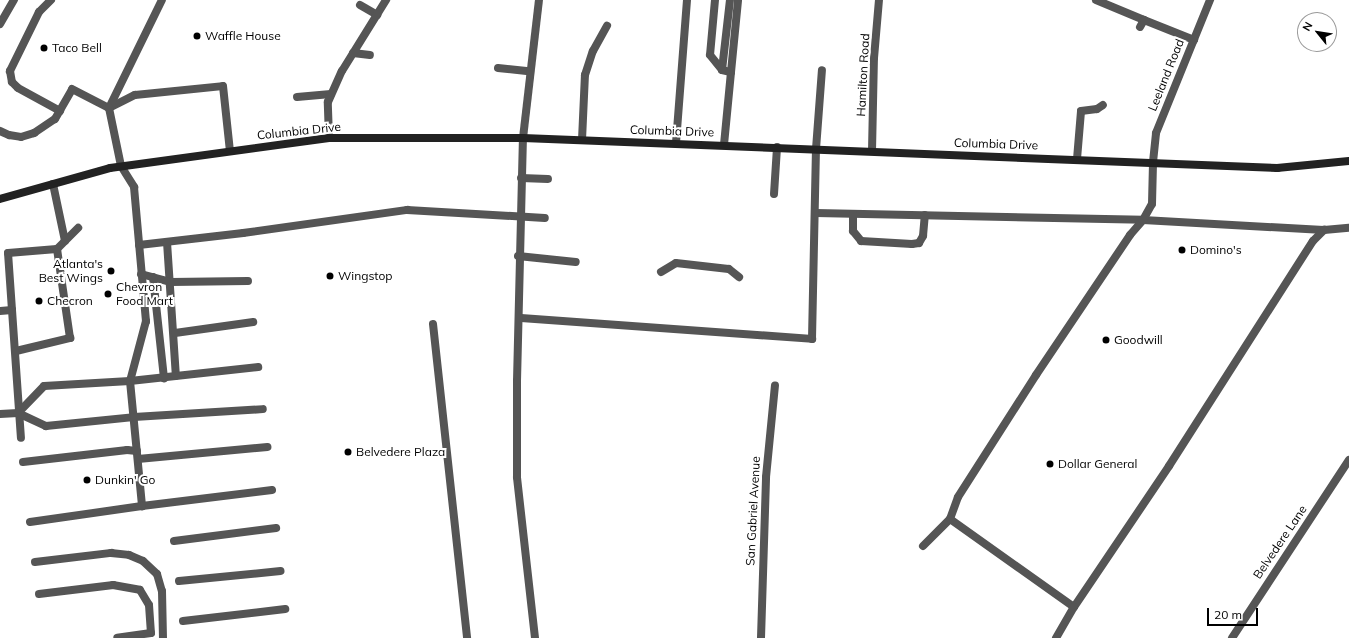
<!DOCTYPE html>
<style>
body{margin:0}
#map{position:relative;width:1349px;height:638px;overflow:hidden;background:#fff;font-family:Mulish,sans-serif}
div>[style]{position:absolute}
.service>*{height:8px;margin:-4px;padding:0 4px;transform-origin:4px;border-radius:4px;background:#555}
.minor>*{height:8px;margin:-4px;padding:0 4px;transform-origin:4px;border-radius:4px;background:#555}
.secondary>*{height:8px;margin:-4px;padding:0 4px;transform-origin:4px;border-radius:4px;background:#222}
.dots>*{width:11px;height:11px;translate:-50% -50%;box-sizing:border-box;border:2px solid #fff;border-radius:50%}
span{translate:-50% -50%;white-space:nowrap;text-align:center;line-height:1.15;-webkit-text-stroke:4px #fff;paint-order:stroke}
.poi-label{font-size:12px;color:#000}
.left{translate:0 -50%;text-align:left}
.right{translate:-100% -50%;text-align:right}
.street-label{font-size:12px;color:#000}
.north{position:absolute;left:1297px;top:12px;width:40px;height:40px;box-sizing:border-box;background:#fff;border:1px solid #999;border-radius:50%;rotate:300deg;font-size:11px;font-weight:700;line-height:16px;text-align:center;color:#000}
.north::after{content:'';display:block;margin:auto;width:14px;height:18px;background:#000;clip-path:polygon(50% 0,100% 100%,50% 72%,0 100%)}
.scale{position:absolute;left:1207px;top:608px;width:51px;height:18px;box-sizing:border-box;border:2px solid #000;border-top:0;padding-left:5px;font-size:12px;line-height:14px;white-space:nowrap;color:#000;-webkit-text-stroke:3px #fff;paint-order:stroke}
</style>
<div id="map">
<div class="service">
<div style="left:51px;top:0;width:17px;rotate:135deg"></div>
<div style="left:39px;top:12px;width:66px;rotate:116.2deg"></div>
<div style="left:10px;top:71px;width:11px;rotate:80deg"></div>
<div style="left:12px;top:82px;width:8px;rotate:45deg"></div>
<div style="left:18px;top:88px;width:48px;rotate:28.7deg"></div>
<div style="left:715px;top:0;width:55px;rotate:95.2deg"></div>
<div style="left:710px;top:55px;width:19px;rotate:51deg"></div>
<div style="left:722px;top:70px;width:9px;rotate:13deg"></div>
<div style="left:731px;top:72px;width:73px;rotate:95.5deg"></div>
<div style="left:1096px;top:0;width:52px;rotate:22.6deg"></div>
<div style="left:1144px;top:20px;width:8px;rotate:120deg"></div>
<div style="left:360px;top:5px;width:20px;rotate:30deg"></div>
<div style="left:1144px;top:20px;width:54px;rotate:21.8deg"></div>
<div style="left:0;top:24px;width:28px;rotate:-60deg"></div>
<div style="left:353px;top:53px;width:17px;rotate:7deg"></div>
<div style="left:498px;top:68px;width:31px;rotate:6deg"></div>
<div style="left:722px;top:70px;width:70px;rotate:-83.5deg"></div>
<div style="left:731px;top:72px;width:72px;rotate:-84.4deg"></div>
<div style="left:297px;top:97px;width:34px;rotate:-5deg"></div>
<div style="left:109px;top:108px;width:29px;rotate:-27deg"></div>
<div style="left:135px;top:95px;width:88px;rotate:-5.8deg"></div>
<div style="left:223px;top:86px;width:65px;rotate:83.9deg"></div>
<div style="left:109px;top:108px;width:120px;rotate:-63.9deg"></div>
<div style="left:0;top:131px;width:10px;rotate:24deg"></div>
<div style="left:9px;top:135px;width:12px;rotate:9deg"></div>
<div style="left:21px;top:137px;width:14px;rotate:-17deg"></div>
<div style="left:34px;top:133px;width:25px;rotate:-34deg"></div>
<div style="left:55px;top:119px;width:34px;rotate:-60deg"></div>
<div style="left:72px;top:89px;width:42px;rotate:27.2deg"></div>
<div style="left:109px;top:108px;width:59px;rotate:78.3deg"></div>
<div style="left:121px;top:166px;width:25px;rotate:58deg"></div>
<div style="left:134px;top:187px;width:135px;rotate:84.9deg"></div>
<div style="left:146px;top:321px;width:62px;rotate:104.9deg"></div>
<div style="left:130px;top:381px;width:126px;rotate:84.5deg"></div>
<div style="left:142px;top:506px;width:131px;rotate:-7deg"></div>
<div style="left:329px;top:138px;width:36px;rotate:-92deg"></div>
<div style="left:328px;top:102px;width:34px;rotate:-66deg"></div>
<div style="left:342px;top:71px;width:84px;rotate:-58.2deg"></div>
<div style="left:582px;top:140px;width:65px;rotate:-87.4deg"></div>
<div style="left:585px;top:75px;width:25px;rotate:-72deg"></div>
<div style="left:593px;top:51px;width:29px;rotate:-61deg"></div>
<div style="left:676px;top:143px;width:143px;rotate:-85.6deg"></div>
<div style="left:1077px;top:159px;width:48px;rotate:-85.2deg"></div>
<div style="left:1081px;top:111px;width:16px;rotate:-7deg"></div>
<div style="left:1097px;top:109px;width:7px;rotate:-34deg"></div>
<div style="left:521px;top:178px;width:27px;rotate:2deg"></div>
<div style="left:53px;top:184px;width:58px;rotate:78.1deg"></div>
<div style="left:774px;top:194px;width:47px;rotate:-86.3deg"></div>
<div style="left:816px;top:213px;width:327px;rotate:1.2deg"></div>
<div style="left:1143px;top:220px;width:181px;rotate:3.2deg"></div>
<div style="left:1324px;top:230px;width:25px;rotate:-5deg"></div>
<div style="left:853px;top:214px;width:17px;rotate:90deg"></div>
<div style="left:853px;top:231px;width:13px;rotate:51deg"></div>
<div style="left:861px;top:241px;width:51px;rotate:3.4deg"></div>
<div style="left:912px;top:244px;width:7px;rotate:-8deg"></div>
<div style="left:919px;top:243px;width:8px;rotate:-60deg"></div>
<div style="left:923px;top:236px;width:21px;rotate:-85deg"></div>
<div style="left:167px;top:242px;width:134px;rotate:86.2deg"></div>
<div style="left:139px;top:245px;width:105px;rotate:-6.6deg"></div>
<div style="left:243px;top:233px;width:166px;rotate:-8deg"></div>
<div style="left:407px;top:210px;width:138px;rotate:3.3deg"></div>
<div style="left:518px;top:256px;width:58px;rotate:5.9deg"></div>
<div style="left:661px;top:272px;width:17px;rotate:-31deg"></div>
<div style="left:676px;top:263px;width:53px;rotate:6.5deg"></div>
<div style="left:729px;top:269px;width:13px;rotate:39deg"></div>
<div style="left:141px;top:274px;width:31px;rotate:15deg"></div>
<div style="left:171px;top:282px;width:77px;rotate:-0.7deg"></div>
<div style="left:153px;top:277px;width:102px;rotate:83.8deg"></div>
<div style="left:12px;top:310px;width:57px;rotate:-94deg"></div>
<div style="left:8px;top:253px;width:49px;rotate:-4.7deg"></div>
<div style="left:57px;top:249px;width:30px;rotate:-45deg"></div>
<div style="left:0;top:311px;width:12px;rotate:-5deg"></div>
<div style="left:12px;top:310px;width:128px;rotate:86deg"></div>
<div style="left:521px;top:318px;width:292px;rotate:4.1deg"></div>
<div style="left:812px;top:339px;width:190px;rotate:-88.8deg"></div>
<div style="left:816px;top:149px;width:79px;rotate:-85.7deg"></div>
<div style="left:433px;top:324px;width:316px;rotate:83.8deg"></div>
<div style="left:175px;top:333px;width:79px;rotate:-8deg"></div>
<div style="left:16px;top:351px;width:56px;rotate:-13.5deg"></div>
<div style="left:70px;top:338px;width:90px;rotate:-98.3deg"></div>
<div style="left:18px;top:413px;width:37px;rotate:-46deg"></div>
<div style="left:44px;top:386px;width:86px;rotate:-3.3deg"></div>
<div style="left:130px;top:381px;width:129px;rotate:-6.2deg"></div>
<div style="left:0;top:414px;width:18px;rotate:-3deg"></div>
<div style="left:18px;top:413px;width:31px;rotate:25deg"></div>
<div style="left:46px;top:426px;width:88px;rotate:-5.8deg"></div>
<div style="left:134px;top:417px;width:129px;rotate:-3.5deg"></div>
<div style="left:138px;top:459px;width:130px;rotate:-5.3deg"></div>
<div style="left:23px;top:462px;width:105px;rotate:-6.6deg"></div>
<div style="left:127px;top:450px;width:10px;rotate:6deg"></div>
<div style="left:950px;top:519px;width:23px;rotate:-70deg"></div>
<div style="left:958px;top:497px;width:145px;rotate:-57.4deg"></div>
<div style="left:1036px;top:375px;width:169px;rotate:-56.1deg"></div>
<div style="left:1130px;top:235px;width:20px;rotate:-49deg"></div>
<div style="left:1143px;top:220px;width:18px;rotate:-61deg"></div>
<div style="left:1152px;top:204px;width:42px;rotate:-88.6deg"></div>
<div style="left:30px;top:522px;width:113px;rotate:-8.1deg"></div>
<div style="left:174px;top:541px;width:103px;rotate:-7.3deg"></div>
<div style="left:923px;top:546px;width:38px;rotate:-45deg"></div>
<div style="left:950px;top:519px;width:152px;rotate:35.4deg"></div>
<div style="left:1074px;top:607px;width:170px;rotate:-56deg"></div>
<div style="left:1169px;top:466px;width:267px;rotate:-57.4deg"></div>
<div style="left:1313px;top:241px;width:16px;rotate:-45deg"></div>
<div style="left:35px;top:562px;width:77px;rotate:-6.8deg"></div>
<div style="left:111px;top:553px;width:18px;rotate:6deg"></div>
<div style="left:129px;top:555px;width:15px;rotate:23deg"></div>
<div style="left:143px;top:561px;width:19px;rotate:43deg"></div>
<div style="left:157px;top:574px;width:18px;rotate:74deg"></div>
<div style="left:162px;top:591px;width:47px;rotate:88.8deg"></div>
<div style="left:179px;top:581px;width:102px;rotate:-5.6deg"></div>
<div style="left:39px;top:594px;width:75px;rotate:-6.9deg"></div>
<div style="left:113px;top:585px;width:27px;rotate:10deg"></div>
<div style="left:140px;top:590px;width:17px;rotate:59deg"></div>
<div style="left:149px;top:605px;width:28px;rotate:86deg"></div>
<div style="left:151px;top:633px;width:34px;rotate:172deg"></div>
<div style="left:183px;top:621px;width:103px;rotate:-6.7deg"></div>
<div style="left:535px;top:638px;width:162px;rotate:-96.4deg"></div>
<div style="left:517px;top:477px;width:96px;rotate:-90deg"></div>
<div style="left:517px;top:381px;width:243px;rotate:-88.6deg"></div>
<div style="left:523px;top:138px;width:139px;rotate:-83.4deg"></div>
<div style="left:1056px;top:638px;width:36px;rotate:-60deg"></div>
</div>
<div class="minor">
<div style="left:872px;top:151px;width:93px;rotate:-88.8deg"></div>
<div style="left:874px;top:58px;width:58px;rotate:-85.1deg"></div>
<div style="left:1153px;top:162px;width:29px;rotate:-84deg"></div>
<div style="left:1156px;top:133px;width:144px;rotate:-67.9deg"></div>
<div style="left:761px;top:638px;width:161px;rotate:-88.2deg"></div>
<div style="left:766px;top:477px;width:92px;rotate:-84.4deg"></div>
<div style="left:1232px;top:638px;width:213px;rotate:-56.7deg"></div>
</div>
<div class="secondary">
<div style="left:0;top:199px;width:114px;rotate:-15.7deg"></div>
<div style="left:110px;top:168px;width:221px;rotate:-7.8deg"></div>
<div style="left:329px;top:138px;width:194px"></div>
<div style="left:523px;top:138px;width:755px;rotate:2.28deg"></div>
<div style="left:1277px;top:168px;width:72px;rotate:-5.6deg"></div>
</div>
<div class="dots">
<div style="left:197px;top:36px;background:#000"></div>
<div style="left:44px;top:48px;background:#000"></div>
<div style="left:1182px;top:250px;background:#000"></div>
<div style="left:111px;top:271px;background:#000"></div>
<div style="left:330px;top:276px;background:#000"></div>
<div style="left:108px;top:294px;background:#000"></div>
<div style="left:39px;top:301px;background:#000"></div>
<div style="left:1106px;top:340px;background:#000"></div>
<div style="left:348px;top:452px;background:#000"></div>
<div style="left:1050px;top:464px;background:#000"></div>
<div style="left:87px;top:480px;background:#000"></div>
</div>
<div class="poi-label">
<span class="left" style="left:205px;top:36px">Waffle House</span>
<span class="left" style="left:52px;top:48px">Taco Bell</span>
<span class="left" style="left:1190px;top:250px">Domino's</span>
<span class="right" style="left:103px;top:271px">Atlanta's<br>Best Wings</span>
<span class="left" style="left:338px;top:276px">Wingstop</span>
<span class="left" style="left:116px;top:294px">Chevron<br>Food Mart</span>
<span class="left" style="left:47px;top:301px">Checron</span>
<span class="left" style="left:1114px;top:340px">Goodwill</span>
<span class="left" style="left:356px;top:452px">Belvedere Plaza</span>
<span class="left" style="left:1058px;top:464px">Dollar General</span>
<span class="left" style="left:95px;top:480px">Dunkin' Go</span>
</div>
<div class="street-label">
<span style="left:863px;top:75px;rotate:-87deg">Hamilton Road</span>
<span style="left:1166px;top:75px;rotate:-68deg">Leeland Road</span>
<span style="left:299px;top:131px;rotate:-6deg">Columbia Drive</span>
<span style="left:672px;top:131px;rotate:2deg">Columbia Drive</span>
<span style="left:996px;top:144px;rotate:2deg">Columbia Drive</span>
<span style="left:753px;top:511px;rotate:-87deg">San Gabriel Avenue</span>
<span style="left:1280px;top:542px;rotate:-56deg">Belvedere Lane</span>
</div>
<div class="north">N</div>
<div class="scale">20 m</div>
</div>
